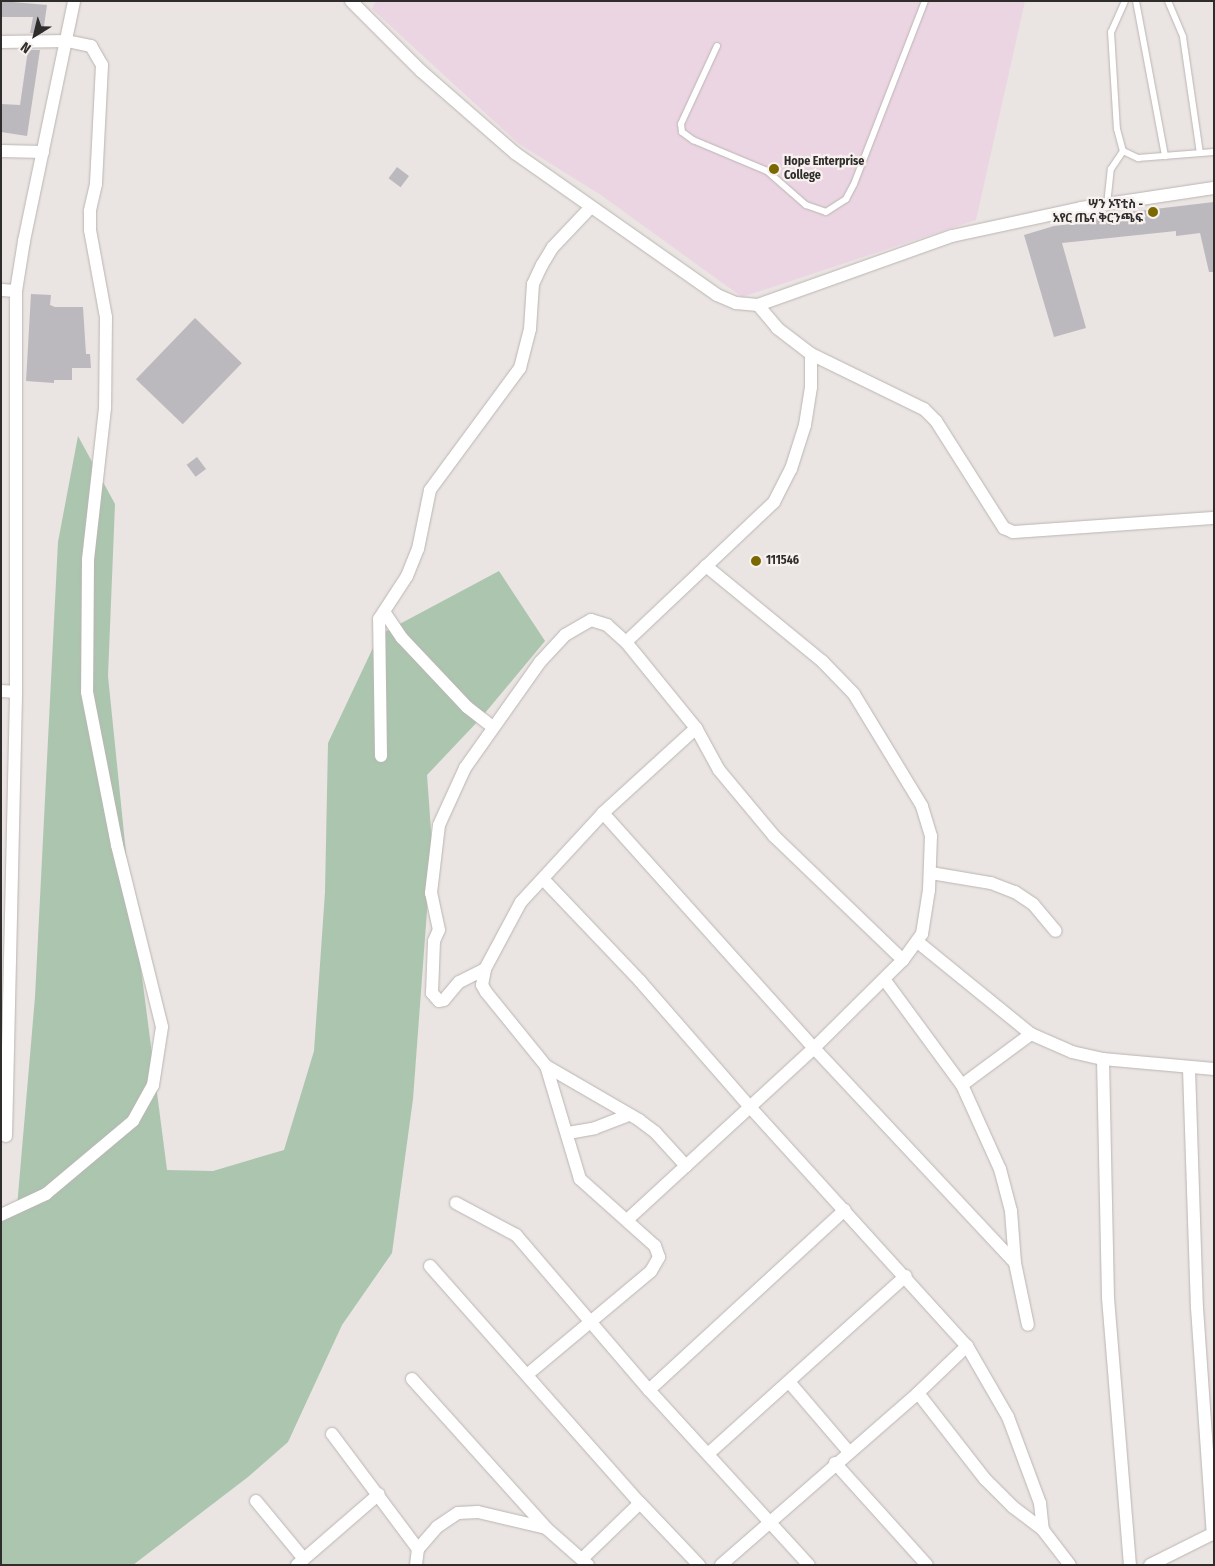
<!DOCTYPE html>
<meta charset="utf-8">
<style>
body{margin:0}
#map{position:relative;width:1215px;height:1566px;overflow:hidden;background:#eae4e2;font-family:"Fira Sans Condensed","Noto Sans Ethiopic",sans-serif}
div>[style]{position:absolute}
.education>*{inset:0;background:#ebd5e2}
.green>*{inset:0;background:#acc5af}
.building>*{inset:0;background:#bbb9bd;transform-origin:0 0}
.roads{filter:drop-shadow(0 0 1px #bab5b3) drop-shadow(0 0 1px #bab5b3)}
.lane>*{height:6px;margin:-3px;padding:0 3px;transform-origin:3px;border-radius:3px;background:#fff}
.street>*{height:12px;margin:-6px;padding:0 6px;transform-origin:6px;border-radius:6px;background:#fff}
.dots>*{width:14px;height:14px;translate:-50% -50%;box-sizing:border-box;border:2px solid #f7f2ef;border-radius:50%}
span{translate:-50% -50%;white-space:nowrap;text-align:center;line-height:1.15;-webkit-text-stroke:4.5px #f7f2ef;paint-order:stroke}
.poi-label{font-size:12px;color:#2f2d2c;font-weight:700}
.left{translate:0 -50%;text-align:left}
.right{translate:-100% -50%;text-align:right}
.frame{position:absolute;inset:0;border:2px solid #2f2d2c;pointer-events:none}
.north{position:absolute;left:10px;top:10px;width:50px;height:50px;-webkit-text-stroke:4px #f7f2ef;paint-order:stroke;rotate:216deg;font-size:14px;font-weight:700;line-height:20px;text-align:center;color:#2f2d2c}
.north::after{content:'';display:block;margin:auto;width:18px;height:22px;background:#2f2d2c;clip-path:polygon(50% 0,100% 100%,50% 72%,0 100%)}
</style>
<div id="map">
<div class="education">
<div style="clip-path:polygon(376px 1px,1025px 1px,976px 220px,742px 297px,601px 195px,519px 144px,372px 9px)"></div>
</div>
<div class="green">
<div style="clip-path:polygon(78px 436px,115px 504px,108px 676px,126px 853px,167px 1170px,213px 1171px,284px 1150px,314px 1051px,325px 892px,328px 743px,379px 635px,499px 571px,545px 641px,480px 719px,427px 775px,432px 844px,413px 1099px,392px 1253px,342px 1325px,288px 1442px,248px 1477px,133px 1565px,1px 1565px,1px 1213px,17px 1207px,35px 997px,58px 542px)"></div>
</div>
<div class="building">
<div style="clip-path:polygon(1px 1px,47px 5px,43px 33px,30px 33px,33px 17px,1px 17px)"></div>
<div style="clip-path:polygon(28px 50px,40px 50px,27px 136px,1px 132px,1px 104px,20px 105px)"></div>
<div style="left:397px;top:167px;width:15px;height:14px;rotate:37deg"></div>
<div style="clip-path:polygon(1214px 202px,1214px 272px,1209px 272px,1200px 233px,1176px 236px,1176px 231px,1062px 243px,1086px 328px,1054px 337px,1024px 235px,1054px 226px,1088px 222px,1087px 217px)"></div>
<div style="clip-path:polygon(31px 294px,51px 295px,50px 305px,55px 307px,83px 307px,86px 354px,90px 354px,91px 368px,72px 368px,72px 380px,54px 380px,54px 383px,26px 381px)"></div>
<div style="left:195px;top:318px;width:65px;height:85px;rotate:44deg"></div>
<div style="left:197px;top:457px;width:15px;height:13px;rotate:53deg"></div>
</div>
<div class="roads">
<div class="lane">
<div style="left:1125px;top:1px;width:34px;rotate:114deg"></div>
<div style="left:1111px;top:32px;width:97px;rotate:86.5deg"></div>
<div style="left:1117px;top:129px;width:23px;rotate:75deg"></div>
<div style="left:1123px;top:151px;width:17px;rotate:25deg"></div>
<div style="left:1138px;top:158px;width:76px;rotate:-4.5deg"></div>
<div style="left:1136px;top:1px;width:158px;rotate:79.4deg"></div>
<div style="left:1168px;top:1px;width:39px;rotate:67deg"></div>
<div style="left:1183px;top:37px;width:117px;rotate:81.7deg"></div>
<div style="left:717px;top:46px;width:86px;rotate:114.8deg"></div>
<div style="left:681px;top:124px;width:8px;rotate:83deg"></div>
<div style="left:682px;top:132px;width:14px;rotate:36deg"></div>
<div style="left:693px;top:140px;width:80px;rotate:22.7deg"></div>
<div style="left:767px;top:171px;width:52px;rotate:41.1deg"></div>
<div style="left:806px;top:205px;width:21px;rotate:19deg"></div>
<div style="left:826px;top:212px;width:24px;rotate:-33deg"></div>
<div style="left:846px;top:199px;width:17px;rotate:-62deg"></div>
<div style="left:854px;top:184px;width:196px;rotate:-68.8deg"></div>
<div style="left:1107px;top:205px;width:36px;rotate:-84deg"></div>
<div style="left:1111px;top:169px;width:22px;rotate:-56deg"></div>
</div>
<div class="street">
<div style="left:351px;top:1px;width:99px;rotate:45deg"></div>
<div style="left:421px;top:71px;width:125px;rotate:41.1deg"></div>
<div style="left:515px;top:153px;width:247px;rotate:35.1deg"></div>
<div style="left:717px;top:295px;width:21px;rotate:23deg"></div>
<div style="left:736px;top:303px;width:22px;rotate:5deg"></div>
<div style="left:758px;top:305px;width:206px;rotate:-19.6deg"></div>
<div style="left:952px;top:236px;width:132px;rotate:-12.2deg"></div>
<div style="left:1081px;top:208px;width:134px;rotate:-8.6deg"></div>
<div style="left:1px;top:42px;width:66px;rotate:-0.9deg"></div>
<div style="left:67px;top:41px;width:25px;rotate:12deg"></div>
<div style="left:91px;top:46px;width:22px;rotate:60deg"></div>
<div style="left:102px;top:65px;width:119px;rotate:92.9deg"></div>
<div style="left:96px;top:184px;width:28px;rotate:103deg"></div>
<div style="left:90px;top:211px;width:19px;rotate:90deg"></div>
<div style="left:90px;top:230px;width:88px;rotate:79.6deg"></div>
<div style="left:106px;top:317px;width:91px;rotate:90.6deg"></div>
<div style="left:105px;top:408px;width:153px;rotate:96.4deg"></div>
<div style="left:88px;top:560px;width:132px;rotate:90.4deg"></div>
<div style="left:87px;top:692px;width:156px;rotate:78.9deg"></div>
<div style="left:117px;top:845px;width:187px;rotate:76.1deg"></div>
<div style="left:162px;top:1027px;width:59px;rotate:98.8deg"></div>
<div style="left:153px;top:1085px;width:41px;rotate:119.1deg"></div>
<div style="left:133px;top:1121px;width:114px;rotate:140deg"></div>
<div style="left:46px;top:1194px;width:50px;rotate:155deg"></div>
<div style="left:1px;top:151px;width:42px;rotate:1.4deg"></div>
<div style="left:1px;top:290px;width:15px;rotate:4deg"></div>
<div style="left:758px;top:305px;width:30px;rotate:50deg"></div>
<div style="left:777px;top:328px;width:43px;rotate:37.4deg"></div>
<div style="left:811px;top:354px;width:126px;rotate:26deg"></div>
<div style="left:924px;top:409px;width:17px;rotate:45deg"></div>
<div style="left:936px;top:421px;width:127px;rotate:57.6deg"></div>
<div style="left:1004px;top:528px;width:10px;rotate:24deg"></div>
<div style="left:1013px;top:532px;width:201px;rotate:-4deg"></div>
<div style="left:385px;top:613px;width:30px;rotate:56deg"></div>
<div style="left:402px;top:638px;width:95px;rotate:46.7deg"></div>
<div style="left:467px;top:707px;width:33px;rotate:38deg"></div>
<div style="left:626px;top:642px;width:204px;rotate:-43.4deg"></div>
<div style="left:774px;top:502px;width:37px;rotate:-63deg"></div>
<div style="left:791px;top:469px;width:46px;rotate:-72.3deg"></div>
<div style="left:805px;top:425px;width:38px;rotate:-81deg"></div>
<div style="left:811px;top:387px;width:33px;rotate:-90deg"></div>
<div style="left:1px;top:691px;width:15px;rotate:4deg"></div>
<div style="left:381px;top:756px;width:137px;rotate:-90.8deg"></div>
<div style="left:379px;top:619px;width:51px;rotate:-56.9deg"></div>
<div style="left:407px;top:576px;width:29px;rotate:-68deg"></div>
<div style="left:418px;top:549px;width:60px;rotate:-78.5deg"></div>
<div style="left:430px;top:490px;width:152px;rotate:-53.6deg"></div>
<div style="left:520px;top:368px;width:40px;rotate:-75.6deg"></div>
<div style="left:530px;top:329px;width:45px;rotate:-86.2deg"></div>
<div style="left:533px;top:284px;width:21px;rotate:-65deg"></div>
<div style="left:542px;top:265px;width:21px;rotate:-59deg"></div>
<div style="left:553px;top:247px;width:55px;rotate:-46.5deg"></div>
<div style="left:603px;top:813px;width:316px;rotate:48.1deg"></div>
<div style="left:814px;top:1048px;width:294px;rotate:46.9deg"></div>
<div style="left:931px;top:873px;width:61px;rotate:9.5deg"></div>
<div style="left:991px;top:883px;width:26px;rotate:21deg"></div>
<div style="left:1015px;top:892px;width:22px;rotate:34deg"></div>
<div style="left:1033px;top:904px;width:35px;rotate:50deg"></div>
<div style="left:543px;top:879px;width:141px;rotate:46.4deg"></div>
<div style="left:640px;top:981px;width:167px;rotate:48.9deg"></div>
<div style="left:750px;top:1107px;width:323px;rotate:47.8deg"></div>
<div style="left:967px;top:1346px;width:82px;rotate:60deg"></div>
<div style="left:1008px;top:1417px;width:92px;rotate:69.6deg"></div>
<div style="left:1040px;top:1503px;width:27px;rotate:84deg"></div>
<div style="left:919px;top:943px;width:144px;rotate:39.1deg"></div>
<div style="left:1031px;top:1034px;width:45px;rotate:23.7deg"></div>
<div style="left:1072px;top:1052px;width:32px;rotate:13deg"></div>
<div style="left:1103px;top:1059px;width:111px;rotate:5.1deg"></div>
<div style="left:485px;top:969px;width:29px;rotate:153deg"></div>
<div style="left:459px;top:982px;width:23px;rotate:130deg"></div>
<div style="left:444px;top:1000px;width:5px;rotate:169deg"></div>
<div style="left:439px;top:1001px;width:11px;rotate:-131deg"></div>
<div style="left:432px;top:993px;width:52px;rotate:-87.8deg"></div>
<div style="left:434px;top:941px;width:12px;rotate:-66deg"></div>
<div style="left:439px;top:930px;width:38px;rotate:-102deg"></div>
<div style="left:431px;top:893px;width:68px;rotate:-83.3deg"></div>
<div style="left:439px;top:825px;width:63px;rotate:-65.5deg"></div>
<div style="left:465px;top:768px;width:130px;rotate:-54.7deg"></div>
<div style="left:540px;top:662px;width:37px;rotate:-47deg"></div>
<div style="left:565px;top:635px;width:30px;rotate:-30deg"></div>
<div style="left:591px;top:620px;width:17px;rotate:17deg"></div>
<div style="left:607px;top:625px;width:25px;rotate:42deg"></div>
<div style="left:626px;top:642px;width:111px;rotate:50.9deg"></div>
<div style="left:696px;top:728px;width:48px;rotate:61.3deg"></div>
<div style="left:719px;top:770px;width:86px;rotate:50.2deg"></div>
<div style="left:774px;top:836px;width:179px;rotate:43.9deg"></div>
<div style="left:884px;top:979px;width:132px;rotate:53.7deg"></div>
<div style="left:962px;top:1085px;width:92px;rotate:65.7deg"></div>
<div style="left:1000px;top:1169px;width:43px;rotate:75.3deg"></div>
<div style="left:1011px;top:1211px;width:52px;rotate:85.6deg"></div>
<div style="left:1015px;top:1263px;width:63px;rotate:78.2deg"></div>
<div style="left:1103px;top:1059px;width:239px;rotate:88.8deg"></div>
<div style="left:1108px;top:1298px;width:268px;rotate:85.3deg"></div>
<div style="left:546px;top:1066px;width:108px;rotate:30.1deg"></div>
<div style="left:639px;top:1120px;width:20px;rotate:37deg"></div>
<div style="left:655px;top:1132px;width:46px;rotate:47.6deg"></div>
<div style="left:1189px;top:1069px;width:239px;rotate:88.1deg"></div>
<div style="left:1197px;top:1308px;width:227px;rotate:86deg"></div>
<div style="left:962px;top:1085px;width:86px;rotate:-36.5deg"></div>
<div style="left:568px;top:1133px;width:27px;rotate:-10deg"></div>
<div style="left:595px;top:1128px;width:33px;rotate:-21deg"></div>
<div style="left:6px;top:1136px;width:444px;rotate:-88.7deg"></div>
<div style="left:16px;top:692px;width:401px;rotate:-90deg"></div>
<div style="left:16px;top:291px;width:51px;rotate:-80.9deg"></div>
<div style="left:24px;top:241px;width:245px;rotate:-78.2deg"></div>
<div style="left:456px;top:1203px;width:68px;rotate:28.1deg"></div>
<div style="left:516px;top:1235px;width:204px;rotate:49.4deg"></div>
<div style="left:649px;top:1390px;width:237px;rotate:47.6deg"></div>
<div style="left:627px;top:1220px;width:254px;rotate:-42.6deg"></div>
<div style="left:814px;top:1048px;width:125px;rotate:-44.7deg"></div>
<div style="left:903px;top:960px;width:32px;rotate:-54deg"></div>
<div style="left:922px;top:934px;width:45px;rotate:-81deg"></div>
<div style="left:929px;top:890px;width:54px;rotate:-87.9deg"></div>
<div style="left:931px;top:836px;width:31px;rotate:-107deg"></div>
<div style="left:922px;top:806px;width:131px;rotate:-121.3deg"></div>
<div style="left:854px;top:694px;width:46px;rotate:-134.1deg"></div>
<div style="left:822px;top:661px;width:150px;rotate:-140.7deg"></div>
<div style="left:430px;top:1266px;width:317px;rotate:48.5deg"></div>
<div style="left:640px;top:1503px;width:86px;rotate:46.4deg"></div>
<div style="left:528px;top:1374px;width:160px;rotate:-39.9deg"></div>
<div style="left:651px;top:1271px;width:16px;rotate:-60deg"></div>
<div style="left:659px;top:1257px;width:12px;rotate:-110deg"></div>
<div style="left:655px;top:1246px;width:101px;rotate:-138.2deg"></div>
<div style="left:580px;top:1179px;width:118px;rotate:-106.7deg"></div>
<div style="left:546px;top:1066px;width:95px;rotate:-129deg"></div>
<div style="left:486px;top:992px;width:8px;rotate:-120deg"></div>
<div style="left:482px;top:985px;width:16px;rotate:-79deg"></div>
<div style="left:485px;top:969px;width:76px;rotate:-61.8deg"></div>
<div style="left:521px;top:902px;width:121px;rotate:-47.3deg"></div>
<div style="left:603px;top:813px;width:126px;rotate:-42.4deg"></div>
<div style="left:412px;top:1379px;width:200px;rotate:48deg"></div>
<div style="left:546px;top:1528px;width:56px;rotate:41.4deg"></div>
<div style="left:790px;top:1383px;width:89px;rotate:49.5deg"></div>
<div style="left:649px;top:1390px;width:266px;rotate:-42.6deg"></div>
<div style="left:918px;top:1393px;width:109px;rotate:52.1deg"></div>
<div style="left:985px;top:1479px;width:40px;rotate:45deg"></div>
<div style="left:1013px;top:1507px;width:38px;rotate:37deg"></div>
<div style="left:1043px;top:1530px;width:44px;rotate:52.4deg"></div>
<div style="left:332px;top:1434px;width:144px;rotate:53.2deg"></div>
<div style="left:708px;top:1454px;width:266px;rotate:-42deg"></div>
<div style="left:835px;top:1463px;width:137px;rotate:48deg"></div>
<div style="left:256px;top:1501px;width:75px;rotate:50.4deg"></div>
<div style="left:583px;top:1558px;width:79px;rotate:-44deg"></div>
<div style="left:297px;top:1565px;width:108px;rotate:-40.9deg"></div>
<div style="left:416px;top:1565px;width:16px;rotate:-83deg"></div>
<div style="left:418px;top:1549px;width:29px;rotate:-49deg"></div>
<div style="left:437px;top:1527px;width:25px;rotate:-34deg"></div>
<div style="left:458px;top:1513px;width:20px;rotate:-3deg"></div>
<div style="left:478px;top:1512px;width:70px;rotate:13.2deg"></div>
<div style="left:721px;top:1565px;width:262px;rotate:-41.1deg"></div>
<div style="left:918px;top:1393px;width:68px;rotate:-43.8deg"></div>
<div style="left:1150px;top:1565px;width:72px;rotate:-26.6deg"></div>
</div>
</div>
<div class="dots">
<div style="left:774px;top:169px;background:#7c6800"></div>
<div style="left:1153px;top:212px;background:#7c6800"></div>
<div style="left:756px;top:561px;background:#7c6800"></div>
</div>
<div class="poi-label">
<span class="left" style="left:784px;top:169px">Hope Enterprise<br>College</span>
<span class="right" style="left:1143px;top:212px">ሣን ኦፕቲስ -<br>አየር ጤና ቅርንጫፍ</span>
<span class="left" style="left:766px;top:561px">111546</span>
</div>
<div class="frame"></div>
<div class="north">N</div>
</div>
